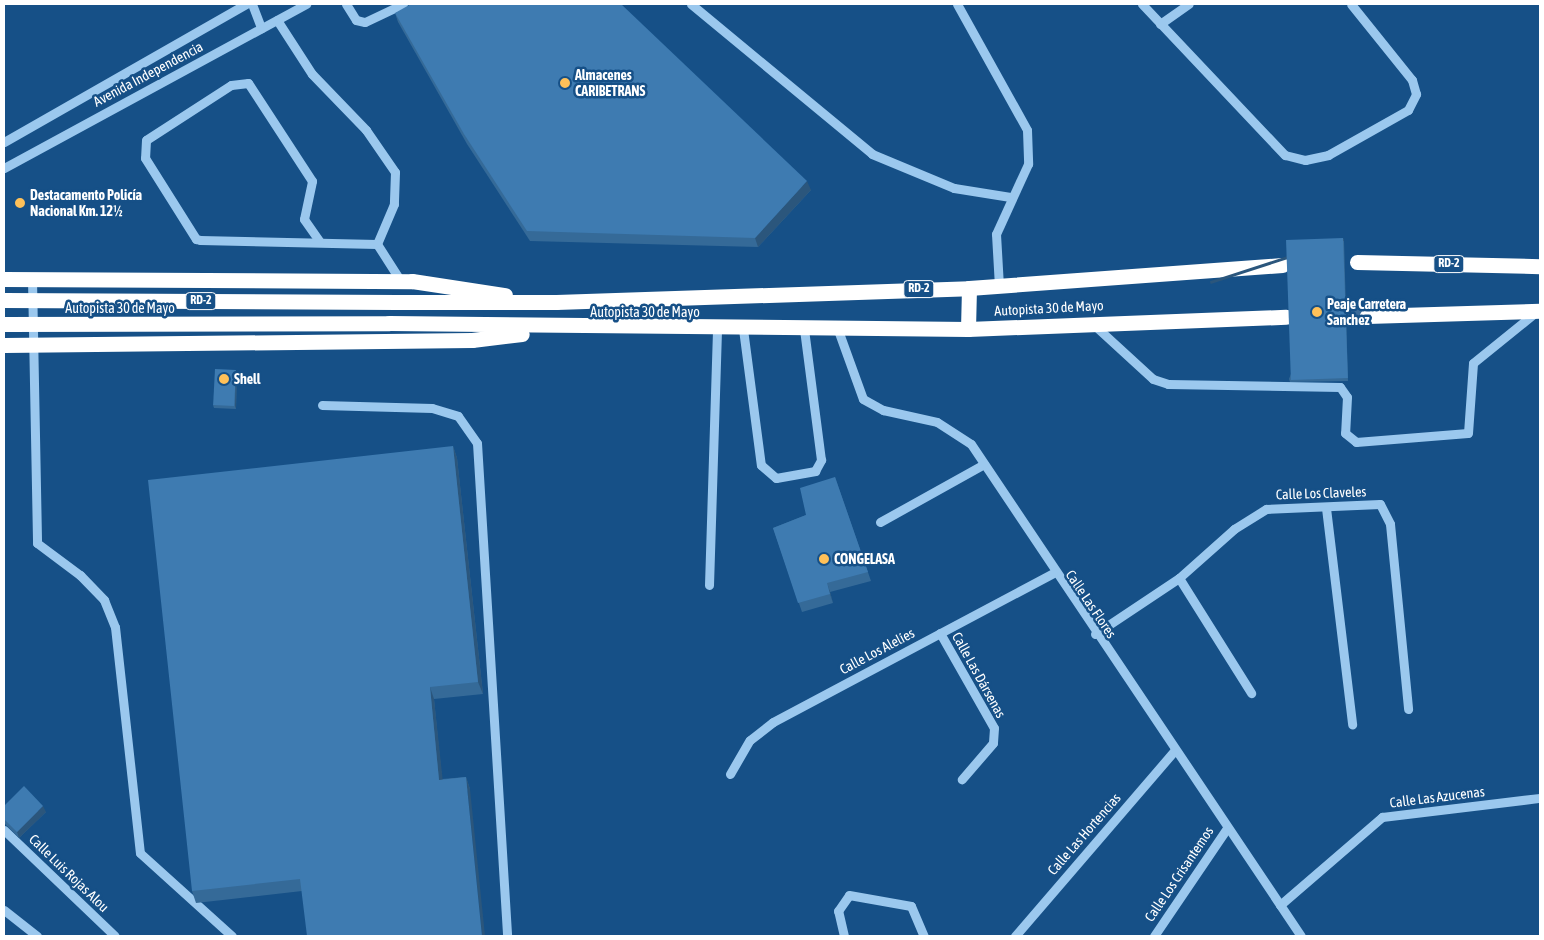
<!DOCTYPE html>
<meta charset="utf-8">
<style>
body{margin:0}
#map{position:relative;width:1544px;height:940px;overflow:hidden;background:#165087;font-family:"Asap Condensed",sans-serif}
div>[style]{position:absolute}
.highway-tunnel>*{height:15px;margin-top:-7.5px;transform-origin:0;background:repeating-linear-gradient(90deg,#396a99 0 15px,transparent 0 23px)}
.minor>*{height:9px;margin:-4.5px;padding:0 4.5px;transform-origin:4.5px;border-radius:4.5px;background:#9bc8ee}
.highway>*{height:15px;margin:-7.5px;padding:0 7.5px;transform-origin:7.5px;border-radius:7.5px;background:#fff}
.highway-bridge>*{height:15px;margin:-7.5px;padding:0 7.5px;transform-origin:7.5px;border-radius:7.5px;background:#fff}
.wall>*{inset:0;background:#356a98}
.shaded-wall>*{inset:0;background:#2b567c;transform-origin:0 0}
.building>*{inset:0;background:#3e7bb1;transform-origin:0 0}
.dots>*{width:14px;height:14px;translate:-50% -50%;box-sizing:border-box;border:2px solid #165087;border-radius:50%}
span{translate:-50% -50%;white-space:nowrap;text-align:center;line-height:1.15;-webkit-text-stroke:5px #165087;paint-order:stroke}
.shield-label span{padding:1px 4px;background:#165087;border:1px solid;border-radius:4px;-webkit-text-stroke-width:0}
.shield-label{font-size:12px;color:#fff;font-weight:700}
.street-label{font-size:14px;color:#fff}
.poi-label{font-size:14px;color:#fff;font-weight:700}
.left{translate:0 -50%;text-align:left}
.frame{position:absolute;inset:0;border:5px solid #fff;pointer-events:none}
</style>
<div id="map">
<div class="highway-tunnel">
<div style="left:1325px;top:316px;width:42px"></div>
</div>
<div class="minor">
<div style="left:252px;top:4px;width:26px;rotate:69deg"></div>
<div style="left:346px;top:4px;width:19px;rotate:58deg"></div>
<div style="left:356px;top:20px;width:9px;rotate:13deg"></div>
<div style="left:365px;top:22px;width:42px;rotate:-25.3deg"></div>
<div style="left:691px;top:4px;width:235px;rotate:39.6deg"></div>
<div style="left:872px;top:154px;width:89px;rotate:22.5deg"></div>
<div style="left:954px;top:188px;width:57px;rotate:9.1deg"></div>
<div style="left:957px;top:4px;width:144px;rotate:60.9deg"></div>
<div style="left:1027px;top:130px;width:34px;rotate:88deg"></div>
<div style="left:1028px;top:164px;width:77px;rotate:114.6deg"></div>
<div style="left:996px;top:234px;width:52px;rotate:86.7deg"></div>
<div style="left:1142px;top:4px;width:208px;rotate:46.6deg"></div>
<div style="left:1285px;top:155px;width:21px;rotate:14deg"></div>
<div style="left:1305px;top:160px;width:24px;rotate:-12deg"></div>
<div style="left:1328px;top:155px;width:92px;rotate:-29.4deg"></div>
<div style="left:1408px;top:110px;width:18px;rotate:-63deg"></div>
<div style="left:1416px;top:94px;width:15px;rotate:-106deg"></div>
<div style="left:1412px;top:80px;width:97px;rotate:-128.8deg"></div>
<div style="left:277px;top:20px;width:64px;rotate:57.1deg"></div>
<div style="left:312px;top:74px;width:78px;rotate:46deg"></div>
<div style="left:366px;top:130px;width:51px;rotate:55.4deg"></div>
<div style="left:395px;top:172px;width:32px;rotate:92deg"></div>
<div style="left:394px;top:204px;width:43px;rotate:113deg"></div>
<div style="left:1160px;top:24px;width:35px;rotate:-35deg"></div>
<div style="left:4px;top:142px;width:279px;rotate:-29.7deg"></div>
<div style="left:4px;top:168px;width:344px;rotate:-28.5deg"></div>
<div style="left:320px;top:242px;width:28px;rotate:-125deg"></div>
<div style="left:304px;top:219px;width:39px;rotate:-78deg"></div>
<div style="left:312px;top:181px;width:117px;rotate:-123.1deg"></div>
<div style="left:248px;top:83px;width:17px;rotate:173deg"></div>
<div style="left:231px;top:85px;width:101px;rotate:147.1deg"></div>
<div style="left:146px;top:140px;width:18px;rotate:93deg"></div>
<div style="left:145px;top:158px;width:96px;rotate:57.8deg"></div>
<div style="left:196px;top:239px;width:4px;rotate:14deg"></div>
<div style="left:200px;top:240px;width:177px;rotate:1.3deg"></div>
<div style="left:377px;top:244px;width:43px;rotate:57.4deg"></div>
<div style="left:32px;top:279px;width:264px;rotate:88.9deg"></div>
<div style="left:37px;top:543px;width:54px;rotate:36.7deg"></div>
<div style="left:80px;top:575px;width:35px;rotate:46deg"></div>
<div style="left:104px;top:600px;width:29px;rotate:68deg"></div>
<div style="left:115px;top:627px;width:227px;rotate:83.7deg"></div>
<div style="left:140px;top:853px;width:124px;rotate:42.1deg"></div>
<div style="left:1093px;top:324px;width:81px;rotate:42.5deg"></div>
<div style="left:1153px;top:379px;width:16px;rotate:18deg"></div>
<div style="left:1168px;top:384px;width:172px;rotate:1deg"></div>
<div style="left:1340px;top:387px;width:12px;rotate:55deg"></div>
<div style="left:1347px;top:397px;width:36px;rotate:93deg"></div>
<div style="left:1345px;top:433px;width:14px;rotate:39deg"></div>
<div style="left:1356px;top:442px;width:112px;rotate:-4.6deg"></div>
<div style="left:1468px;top:433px;width:70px;rotate:-85.9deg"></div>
<div style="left:1473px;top:363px;width:81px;rotate:-39deg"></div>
<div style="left:743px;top:329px;width:137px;rotate:82.5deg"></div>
<div style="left:761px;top:465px;width:20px;rotate:41deg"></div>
<div style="left:776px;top:478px;width:40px;rotate:-10deg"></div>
<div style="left:815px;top:471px;width:13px;rotate:-61deg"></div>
<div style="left:821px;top:460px;width:132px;rotate:-97.4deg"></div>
<div style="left:838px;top:330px;width:73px;rotate:70.1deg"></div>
<div style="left:863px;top:399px;width:23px;rotate:29deg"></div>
<div style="left:883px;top:410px;width:55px;rotate:12.5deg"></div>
<div style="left:937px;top:422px;width:40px;rotate:32.9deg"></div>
<div style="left:971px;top:444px;width:592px;rotate:56.15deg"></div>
<div style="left:322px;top:405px;width:110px;rotate:1.6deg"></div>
<div style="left:432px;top:408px;width:27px;rotate:17deg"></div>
<div style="left:458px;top:416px;width:33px;rotate:55deg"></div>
<div style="left:477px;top:443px;width:494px;rotate:86.5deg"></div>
<div style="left:1326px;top:508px;width:218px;rotate:83.1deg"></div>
<div style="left:880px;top:522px;width:119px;rotate:-29.1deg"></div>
<div style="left:1179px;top:578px;width:136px;rotate:57.9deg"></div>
<div style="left:709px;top:585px;width:256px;rotate:-88.2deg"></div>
<div style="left:940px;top:633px;width:109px;rotate:60.4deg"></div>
<div style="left:994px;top:728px;width:15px;rotate:94deg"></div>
<div style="left:993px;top:743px;width:48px;rotate:130.7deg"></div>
<div style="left:1095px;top:634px;width:101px;rotate:-33.7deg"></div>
<div style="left:1179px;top:578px;width:74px;rotate:-41.7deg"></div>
<div style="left:1234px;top:529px;width:38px;rotate:-32deg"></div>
<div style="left:1266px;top:509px;width:114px;rotate:-2.5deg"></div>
<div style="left:1380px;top:504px;width:22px;rotate:63deg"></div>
<div style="left:1390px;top:524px;width:186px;rotate:84.4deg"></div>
<div style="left:730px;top:774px;width:39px;rotate:-60deg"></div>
<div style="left:750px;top:740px;width:29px;rotate:-38deg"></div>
<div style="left:773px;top:722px;width:317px;rotate:-28deg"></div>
<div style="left:4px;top:830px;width:153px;rotate:43.7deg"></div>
<div style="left:1280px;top:905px;width:135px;rotate:-40.8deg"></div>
<div style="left:1382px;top:817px;width:159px;rotate:-6.9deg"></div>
<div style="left:4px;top:910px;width:42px;rotate:38.2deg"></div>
<div style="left:844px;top:936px;width:26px;rotate:-103deg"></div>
<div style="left:838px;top:911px;width:19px;rotate:-55deg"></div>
<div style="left:849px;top:895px;width:63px;rotate:10.1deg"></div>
<div style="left:911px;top:906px;width:33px;rotate:67deg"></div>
<div style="left:1015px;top:936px;width:245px;rotate:-49.3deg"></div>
<div style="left:1154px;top:936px;width:130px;rotate:-55.9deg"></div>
</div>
<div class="highway">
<div style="left:1357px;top:262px;width:183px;rotate:1.3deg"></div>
<div style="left:4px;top:279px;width:408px;rotate:0.3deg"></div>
<div style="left:412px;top:281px;width:94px;rotate:8.6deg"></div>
<div style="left:397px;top:302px;width:159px"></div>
<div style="left:556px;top:302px;width:413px;rotate:-1.9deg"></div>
<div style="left:969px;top:288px;width:314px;rotate:-4.2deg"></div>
<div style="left:1367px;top:316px;width:173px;rotate:-1.7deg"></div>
<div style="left:389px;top:323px;width:579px;rotate:0.59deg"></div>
<div style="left:968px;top:329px;width:318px;rotate:-2.2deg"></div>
<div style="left:968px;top:329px;width:41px;rotate:-88.6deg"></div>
<div style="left:4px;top:345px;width:468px;rotate:-0.6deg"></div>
<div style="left:472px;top:340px;width:50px;rotate:-6.8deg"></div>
</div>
<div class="highway-bridge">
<div style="left:4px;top:300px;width:393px;rotate:0.3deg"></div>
<div style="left:4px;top:324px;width:385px;rotate:-0.1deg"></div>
</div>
<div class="wall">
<div style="clip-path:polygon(395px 13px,811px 190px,758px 247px,530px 241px,467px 144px,398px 22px)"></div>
<div style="clip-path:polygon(1343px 238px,1344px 241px,1348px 381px,1290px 382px,1289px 379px)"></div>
<div style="clip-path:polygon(237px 373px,236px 409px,214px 408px,213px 405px)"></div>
<div style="clip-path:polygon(453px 446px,457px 458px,483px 694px,434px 699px,442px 779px,466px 777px,470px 789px,302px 891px,196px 903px,192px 891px)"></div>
<div style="clip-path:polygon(835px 477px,871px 581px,830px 592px,833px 603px,802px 612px,773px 528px,806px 515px)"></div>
<div style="clip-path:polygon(4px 806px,46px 812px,19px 838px,4px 823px)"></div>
</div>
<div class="shaded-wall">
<div style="clip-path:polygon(807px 181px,811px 190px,758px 247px,755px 238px)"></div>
<div style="left:1343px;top:238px;width:3px;height:140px;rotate:72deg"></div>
<div style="clip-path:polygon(236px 370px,237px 373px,236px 409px,235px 406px)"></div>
<div style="clip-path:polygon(453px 446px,457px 458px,483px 694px,478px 682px)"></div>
<div style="clip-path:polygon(827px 583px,830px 592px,833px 603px,830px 594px)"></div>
<div style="clip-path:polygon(430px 687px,434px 699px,444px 792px,439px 780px)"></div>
<div style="clip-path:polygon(466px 777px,470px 789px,485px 936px,482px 936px)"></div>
<div style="clip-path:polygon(43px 806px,46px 812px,19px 838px,17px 832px)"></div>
</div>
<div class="building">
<div style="clip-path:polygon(411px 4px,621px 4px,807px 181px,755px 238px,527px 231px,464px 134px,395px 13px)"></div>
<div style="left:1343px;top:238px;width:140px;height:57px;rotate:88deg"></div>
<div style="left:215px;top:369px;width:21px;height:36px;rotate:3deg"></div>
<div style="clip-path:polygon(453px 446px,478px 682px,430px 687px,439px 780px,466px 777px,482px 936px,307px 936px,300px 879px,192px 891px,148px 480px)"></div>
<div style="clip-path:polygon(835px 477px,868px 572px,827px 583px,830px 594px,798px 603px,773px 528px,806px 515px,800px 488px)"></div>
<div style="clip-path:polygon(24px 786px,43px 806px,17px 832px,4px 819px,4px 806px)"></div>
</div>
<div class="dots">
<div style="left:565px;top:83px;background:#ffc159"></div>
<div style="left:20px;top:203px;background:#ffc159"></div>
<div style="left:1317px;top:312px;background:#ffc159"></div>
<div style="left:224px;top:379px;background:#ffc159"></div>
<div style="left:824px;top:559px;background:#ffc159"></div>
</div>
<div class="shield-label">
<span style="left:1449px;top:264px">RD-2</span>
<span style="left:919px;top:289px">RD-2</span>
<span style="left:201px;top:301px">RD-2</span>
</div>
<div class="street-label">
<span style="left:148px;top:74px;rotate:-28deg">Avenida Independencia</span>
<span style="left:120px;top:308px">Autopista 30 de Mayo</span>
<span style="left:1049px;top:308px;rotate:-3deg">Autopista 30 de Mayo</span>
<span style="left:645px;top:312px">Autopista 30 de Mayo</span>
<span style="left:1321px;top:493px;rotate:-2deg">Calle Los Claveles</span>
<span style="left:1091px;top:604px;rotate:56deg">Calle Las Flores</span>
<span style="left:877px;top:651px;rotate:-28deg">Calle Los Alelíes</span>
<span style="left:979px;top:675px;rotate:61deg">Calle Las Dársenas</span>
<span style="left:1437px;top:797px;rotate:-7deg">Calle Las Azucenas</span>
<span style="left:1084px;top:834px;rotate:-49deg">Calle Las Hortencias</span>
<span style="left:69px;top:873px;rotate:44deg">Calle Luis Rojas Alou</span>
<span style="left:1179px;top:874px;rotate:-56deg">Calle Los Crisantemos</span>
</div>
<div class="poi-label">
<span class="left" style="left:575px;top:83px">Almacenes<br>CARIBETRANS</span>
<span class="left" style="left:30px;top:203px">Destacamento Policía<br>Nacional Km. 12½</span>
<span class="left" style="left:1327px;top:312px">Peaje Carretera<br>Sanchez</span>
<span class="left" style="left:234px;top:379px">Shell</span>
<span class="left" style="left:834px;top:559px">CONGELASA</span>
</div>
<div class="frame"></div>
</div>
